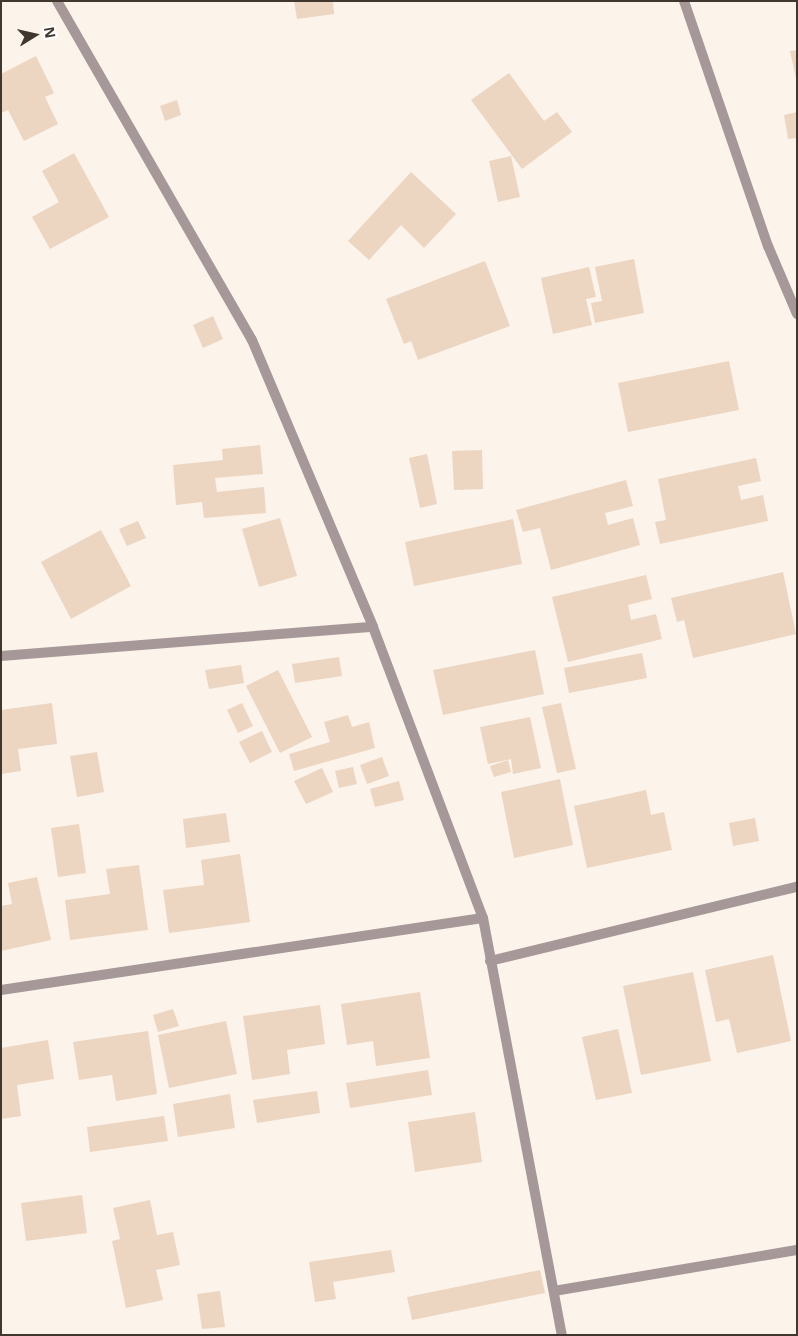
<!DOCTYPE html>
<style>
body{margin:0}
#map{position:relative;width:798px;height:1336px;overflow:hidden;background:#fcf3eb;font-family:"Noto Sans",sans-serif}
div>[style]{position:absolute}
.building>*{inset:0;background:#ecd5c1}
.minor>*{height:10px;margin:-5px;padding:0 5px;transform-origin:5px;border-radius:5px;background:#a69898}
span{translate:-50% -50%;white-space:nowrap;text-align:center;line-height:1.15;-webkit-text-stroke:4px #fff;paint-order:stroke}
.frame{position:absolute;inset:0;border:2px solid #40372f;pointer-events:none}
.north{position:absolute;left:10px;top:10px;width:50px;height:50px;-webkit-text-stroke:4px #fff;paint-order:stroke;rotate:80deg;font-size:14px;font-weight:700;line-height:20px;text-align:center;color:#40372f}
.north::after{content:'';display:block;margin:auto;width:18px;height:22px;background:#40372f;clip-path:polygon(50% 0,100% 100%,50% 72%,0 100%)}
</style>
<div id="map">
<div class="building">
<i style="clip-path:polygon(294px 1px,333px 1px,334px 14px,297px 19px)"></i>
<i style="clip-path:polygon(797px 50px,797px 78px,796px 78px,790px 51px)"></i>
<i style="clip-path:polygon(36px 56px,54px 93px,45px 97px,58px 124px,24px 141px,8px 110px,1px 113px,1px 74px)"></i>
<i style="clip-path:polygon(509px 73px,544px 121px,557px 112px,572px 132px,522px 169px,471px 100px)"></i>
<i style="clip-path:polygon(177px 100px,181px 115px,165px 121px,160px 106px)"></i>
<i style="clip-path:polygon(797px 112px,797px 138px,788px 139px,784px 115px)"></i>
<i style="clip-path:polygon(74px 153px,109px 217px,50px 249px,32px 217px,59px 202px,42px 171px)"></i>
<i style="clip-path:polygon(511px 156px,520px 197px,498px 202px,489px 161px)"></i>
<i style="clip-path:polygon(411px 172px,456px 214px,424px 248px,401px 225px,369px 260px,348px 241px)"></i>
<i style="clip-path:polygon(634px 259px,644px 313px,595px 323px,591px 303px,602px 301px,595px 267px)"></i>
<i style="clip-path:polygon(485px 261px,510px 326px,418px 360px,411px 341px,404px 344px,386px 299px)"></i>
<i style="clip-path:polygon(589px 267px,596px 297px,586px 299px,592px 325px,553px 334px,541px 278px)"></i>
<i style="clip-path:polygon(213px 316px,223px 339px,203px 348px,193px 325px)"></i>
<i style="clip-path:polygon(729px 361px,739px 410px,628px 432px,618px 383px)"></i>
<i style="clip-path:polygon(260px 445px,263px 474px,215px 478px,217px 492px,264px 487px,266px 513px,204px 518px,202px 502px,176px 505px,173px 465px,223px 460px,222px 449px)"></i>
<i style="clip-path:polygon(482px 450px,483px 489px,454px 490px,452px 451px)"></i>
<i style="clip-path:polygon(427px 454px,437px 504px,420px 508px,409px 458px)"></i>
<i style="clip-path:polygon(756px 458px,761px 481px,738px 486px,741px 500px,763px 495px,768px 521px,660px 544px,655px 522px,666px 520px,658px 479px)"></i>
<i style="clip-path:polygon(626px 480px,633px 506px,605px 513px,608px 525px,633px 518px,640px 545px,551px 570px,540px 528px,523px 532px,516px 510px)"></i>
<i style="clip-path:polygon(280px 518px,297px 576px,259px 587px,242px 529px)"></i>
<i style="clip-path:polygon(513px 519px,522px 564px,414px 586px,405px 542px)"></i>
<i style="clip-path:polygon(138px 521px,146px 538px,127px 546px,119px 529px)"></i>
<i style="clip-path:polygon(101px 530px,131px 586px,71px 619px,41px 562px)"></i>
<i style="clip-path:polygon(783px 572px,796px 634px,693px 658px,684px 620px,677px 622px,671px 598px)"></i>
<i style="clip-path:polygon(646px 575px,652px 599px,628px 605px,631px 620px,656px 614px,662px 639px,568px 662px,552px 597px)"></i>
<i style="clip-path:polygon(535px 650px,544px 694px,443px 715px,433px 670px)"></i>
<i style="clip-path:polygon(642px 653px,647px 678px,569px 693px,564px 668px)"></i>
<i style="clip-path:polygon(339px 657px,342px 676px,295px 683px,292px 664px)"></i>
<i style="clip-path:polygon(241px 665px,244px 683px,209px 689px,205px 670px)"></i>
<i style="clip-path:polygon(278px 670px,312px 737px,280px 753px,246px 686px)"></i>
<i style="clip-path:polygon(52px 703px,57px 744px,18px 749px,21px 771px,1px 774px,1px 710px)"></i>
<i style="clip-path:polygon(242px 703px,253px 726px,238px 733px,227px 710px)"></i>
<i style="clip-path:polygon(561px 703px,576px 769px,557px 773px,542px 707px)"></i>
<i style="clip-path:polygon(348px 715px,352px 727px,369px 722px,375px 748px,294px 771px,289px 754px,330px 742px,324px 722px)"></i>
<i style="clip-path:polygon(530px 717px,541px 768px,513px 774px,511px 759px,488px 764px,480px 727px)"></i>
<i style="clip-path:polygon(262px 731px,272px 752px,250px 763px,239px 742px)"></i>
<i style="clip-path:polygon(97px 752px,104px 792px,77px 797px,70px 756px)"></i>
<i style="clip-path:polygon(382px 757px,389px 776px,367px 784px,360px 765px)"></i>
<i style="clip-path:polygon(508px 760px,511px 772px,494px 777px,490px 766px)"></i>
<i style="clip-path:polygon(353px 767px,357px 784px,339px 788px,335px 771px)"></i>
<i style="clip-path:polygon(322px 768px,333px 792px,306px 804px,294px 781px)"></i>
<i style="clip-path:polygon(560px 779px,573px 845px,514px 858px,501px 792px)"></i>
<i style="clip-path:polygon(399px 781px,404px 800px,375px 807px,370px 789px)"></i>
<i style="clip-path:polygon(646px 790px,651px 815px,664px 812px,672px 850px,587px 868px,574px 806px)"></i>
<i style="clip-path:polygon(226px 813px,230px 842px,186px 848px,183px 819px)"></i>
<i style="clip-path:polygon(755px 818px,759px 841px,733px 846px,729px 823px)"></i>
<i style="clip-path:polygon(79px 824px,86px 873px,58px 877px,51px 828px)"></i>
<i style="clip-path:polygon(240px 854px,250px 922px,169px 933px,163px 890px,204px 885px,201px 860px)"></i>
<i style="clip-path:polygon(139px 865px,148px 930px,70px 940px,65px 900px,110px 894px,106px 869px)"></i>
<i style="clip-path:polygon(37px 877px,51px 940px,1px 951px,1px 906px,12px 904px,8px 883px)"></i>
<i style="clip-path:polygon(773px 955px,791px 1041px,737px 1053px,729px 1019px,716px 1022px,705px 970px)"></i>
<i style="clip-path:polygon(693px 972px,711px 1061px,641px 1075px,623px 986px)"></i>
<i style="clip-path:polygon(420px 992px,430px 1058px,376px 1066px,373px 1041px,347px 1045px,341px 1004px)"></i>
<i style="clip-path:polygon(320px 1005px,325px 1044px,287px 1050px,290px 1074px,252px 1080px,243px 1016px)"></i>
<i style="clip-path:polygon(173px 1009px,179px 1026px,158px 1032px,153px 1015px)"></i>
<i style="clip-path:polygon(226px 1021px,237px 1074px,169px 1088px,158px 1035px)"></i>
<i style="clip-path:polygon(618px 1029px,632px 1093px,596px 1100px,582px 1037px)"></i>
<i style="clip-path:polygon(148px 1031px,157px 1094px,116px 1101px,112px 1075px,79px 1080px,73px 1042px)"></i>
<i style="clip-path:polygon(48px 1040px,54px 1079px,17px 1085px,21px 1116px,1px 1119px,1px 1048px)"></i>
<i style="clip-path:polygon(428px 1070px,432px 1095px,350px 1108px,346px 1083px)"></i>
<i style="clip-path:polygon(317px 1091px,320px 1113px,257px 1123px,253px 1100px)"></i>
<i style="clip-path:polygon(230px 1094px,235px 1128px,178px 1137px,173px 1104px)"></i>
<i style="clip-path:polygon(475px 1112px,482px 1162px,415px 1172px,408px 1122px)"></i>
<i style="clip-path:polygon(164px 1116px,168px 1141px,90px 1152px,87px 1127px)"></i>
<i style="clip-path:polygon(82px 1195px,87px 1233px,26px 1241px,21px 1203px)"></i>
<i style="clip-path:polygon(150px 1200px,157px 1235px,173px 1232px,180px 1265px,156px 1270px,163px 1300px,126px 1308px,112px 1241px,120px 1239px,113px 1208px)"></i>
<i style="clip-path:polygon(391px 1250px,395px 1272px,333px 1282px,336px 1299px,315px 1302px,309px 1262px)"></i>
<i style="clip-path:polygon(540px 1270px,545px 1293px,412px 1320px,407px 1297px)"></i>
<i style="clip-path:polygon(220px 1291px,225px 1327px,202px 1329px,197px 1294px)"></i>
</div>
<div class="minor">
<i style="left:57px;top:1px;width:391px;rotate:60.1deg"></i>
<i style="left:252px;top:340px;width:311px;rotate:67.1deg"></i>
<i style="left:373px;top:627px;width:311px;rotate:69.3deg"></i>
<i style="left:483px;top:918px;width:424px;rotate:79.3deg"></i>
<i style="left:684px;top:1px;width:259px;rotate:71.1deg"></i>
<i style="left:768px;top:246px;width:74px;rotate:66.9deg"></i>
<i style="left:1px;top:656px;width:373px;rotate:-4.5deg"></i>
<i style="left:490px;top:961px;width:316px;rotate:-13.6deg"></i>
<i style="left:1px;top:990px;width:487px;rotate:-8.5deg"></i>
<i style="left:554px;top:1291px;width:246px;rotate:-9.6deg"></i>
</div>
<div class="frame"></div>
<div class="north">N</div>
</div>
